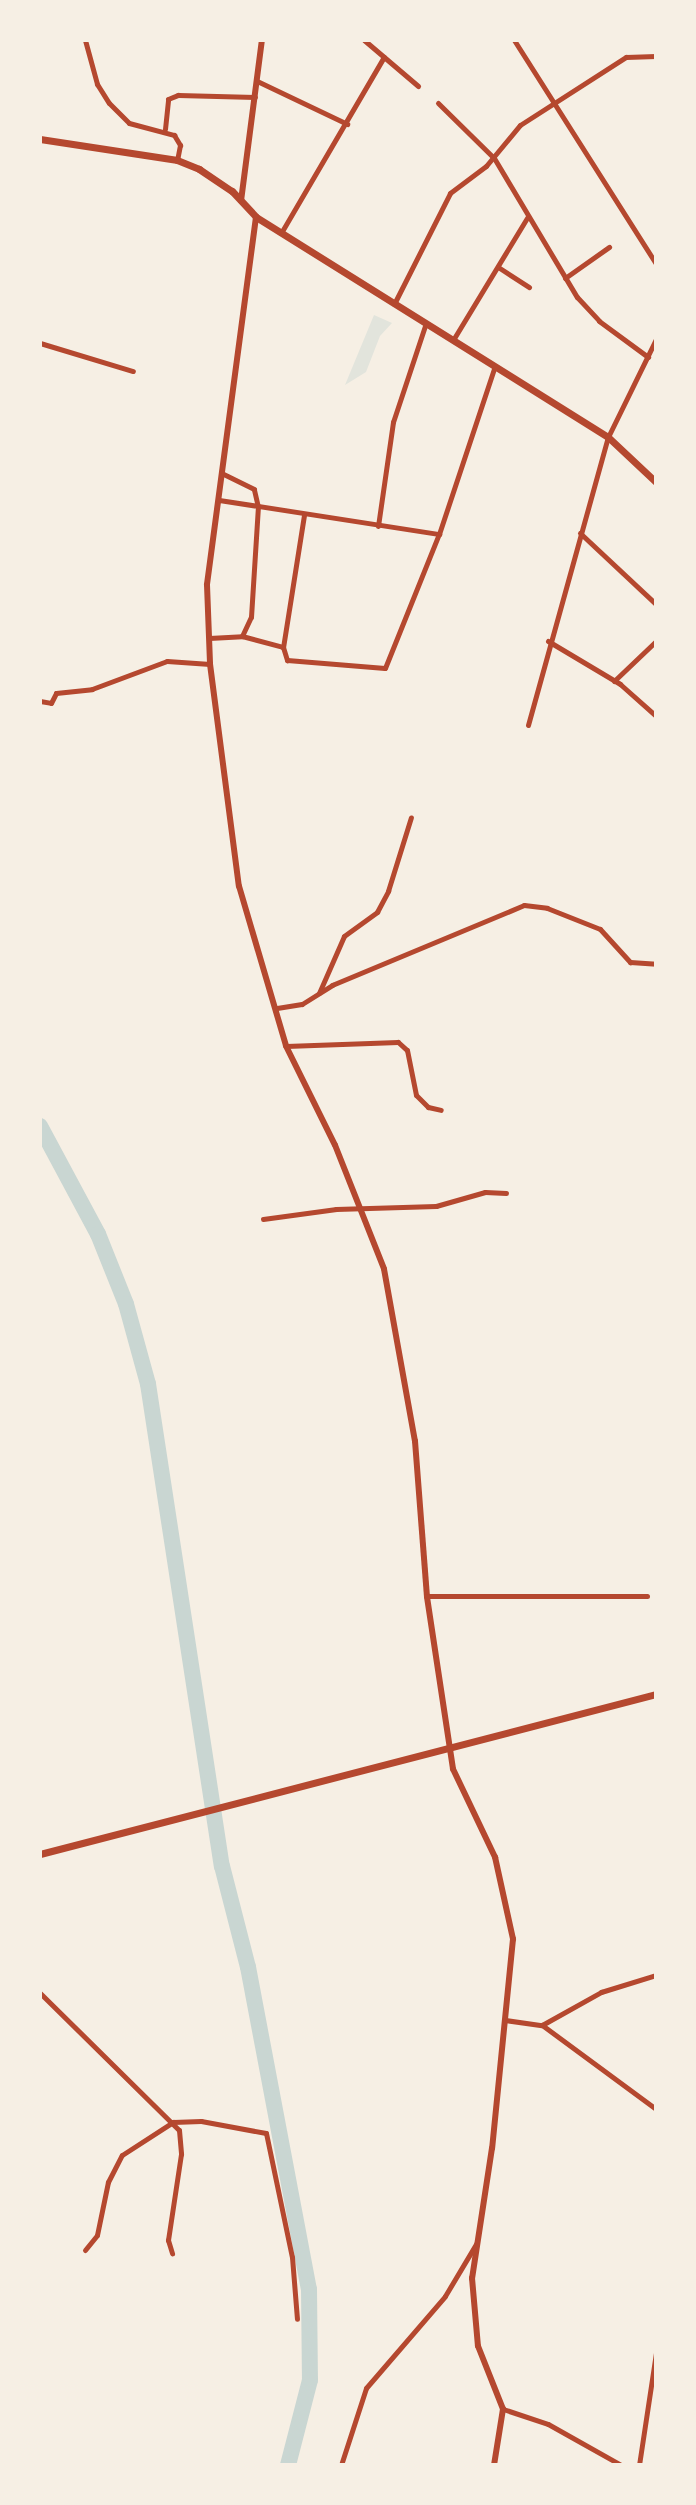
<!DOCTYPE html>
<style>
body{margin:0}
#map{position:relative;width:696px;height:2505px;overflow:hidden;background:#f6efe4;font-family:"Fira Sans Condensed",sans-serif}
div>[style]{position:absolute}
.green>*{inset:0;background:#e2e4dc}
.river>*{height:16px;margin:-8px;padding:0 8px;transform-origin:8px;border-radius:8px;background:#c9d6d2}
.minor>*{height:5px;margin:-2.5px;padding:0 2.5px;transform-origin:2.5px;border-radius:2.5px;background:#b5482f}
.tertiary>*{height:6px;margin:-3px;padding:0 3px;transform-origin:3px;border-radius:3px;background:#b5482f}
.secondary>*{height:7px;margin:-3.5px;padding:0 3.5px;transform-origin:3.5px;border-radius:3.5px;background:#b5482f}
span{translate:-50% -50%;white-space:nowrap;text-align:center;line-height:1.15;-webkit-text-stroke:6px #f6efe4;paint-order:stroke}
.frame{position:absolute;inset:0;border:42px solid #f6efe4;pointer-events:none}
</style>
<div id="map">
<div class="green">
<i style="clip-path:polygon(374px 315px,392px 323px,380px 336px,366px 372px,345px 385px)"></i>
</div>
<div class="river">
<i style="left:40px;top:1126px;width:123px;rotate:61.8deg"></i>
<i style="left:98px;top:1234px;width:75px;rotate:68.2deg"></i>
<i style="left:126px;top:1304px;width:83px;rotate:74.6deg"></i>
<i style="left:148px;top:1384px;width:488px;rotate:81.3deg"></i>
<i style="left:222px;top:1866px;width:104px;rotate:75.6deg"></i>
<i style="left:248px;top:1967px;width:328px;rotate:79.3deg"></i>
<i style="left:309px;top:2289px;width:91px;rotate:89.4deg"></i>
<i style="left:310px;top:2380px;width:88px;rotate:104.5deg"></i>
</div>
<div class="minor">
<i style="left:85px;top:40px;width:46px;rotate:74.7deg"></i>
<i style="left:97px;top:84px;width:22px;rotate:58deg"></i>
<i style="left:109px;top:103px;width:28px;rotate:45deg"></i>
<i style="left:129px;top:123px;width:47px;rotate:14.9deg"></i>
<i style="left:174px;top:135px;width:12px;rotate:59deg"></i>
<i style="left:180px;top:145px;width:15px;rotate:101deg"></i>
<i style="left:364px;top:40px;width:71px;rotate:40.4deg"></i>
<i style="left:514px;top:40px;width:265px;rotate:57.6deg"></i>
<i style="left:257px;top:81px;width:100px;rotate:25.5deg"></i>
<i style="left:438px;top:103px;width:78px;rotate:44.5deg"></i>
<i style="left:494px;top:158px;width:162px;rotate:59.2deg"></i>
<i style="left:577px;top:297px;width:33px;rotate:47deg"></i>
<i style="left:599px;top:321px;width:61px;rotate:36.3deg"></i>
<i style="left:165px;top:129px;width:30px;rotate:-84deg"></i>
<i style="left:168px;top:99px;width:11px;rotate:-22deg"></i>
<i style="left:178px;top:95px;width:77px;rotate:1.5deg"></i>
<i style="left:281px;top:233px;width:204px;rotate:-59.7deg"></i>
<i style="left:498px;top:267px;width:37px;rotate:33deg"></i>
<i style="left:565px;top:278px;width:54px;rotate:-35.2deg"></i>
<i style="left:394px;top:304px;width:124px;rotate:-63.2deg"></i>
<i style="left:450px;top:193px;width:45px;rotate:-36.9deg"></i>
<i style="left:486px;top:166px;width:53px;rotate:-50.3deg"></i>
<i style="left:520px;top:125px;width:126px;rotate:-32.7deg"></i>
<i style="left:626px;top:57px;width:30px;rotate:-2deg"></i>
<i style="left:453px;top:340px;width:143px;rotate:-58.8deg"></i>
<i style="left:40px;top:343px;width:97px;rotate:16.8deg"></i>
<i style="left:219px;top:500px;width:223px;rotate:8.8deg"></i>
<i style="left:304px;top:515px;width:134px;rotate:99deg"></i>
<i style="left:283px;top:647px;width:14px;rotate:73deg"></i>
<i style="left:287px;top:660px;width:98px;rotate:4.7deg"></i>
<i style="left:385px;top:668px;width:144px;rotate:-68.1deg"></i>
<i style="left:439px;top:534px;width:177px;rotate:-71.6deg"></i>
<i style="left:378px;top:526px;width:105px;rotate:-81.8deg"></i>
<i style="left:393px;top:422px;width:104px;rotate:-71.6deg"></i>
<i style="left:580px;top:533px;width:104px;rotate:43.1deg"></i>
<i style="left:242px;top:636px;width:42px;rotate:15deg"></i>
<i style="left:209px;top:638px;width:33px;rotate:-3deg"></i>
<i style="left:242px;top:636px;width:21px;rotate:-65deg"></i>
<i style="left:251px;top:617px;width:110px;rotate:-86.4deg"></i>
<i style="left:258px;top:507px;width:18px;rotate:-103deg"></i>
<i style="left:254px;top:489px;width:34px;rotate:-154deg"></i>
<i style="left:548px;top:641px;width:84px;rotate:30.8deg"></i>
<i style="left:620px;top:684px;width:48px;rotate:41.6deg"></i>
<i style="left:614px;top:681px;width:58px;rotate:-43.6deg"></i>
<i style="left:40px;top:701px;width:11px;rotate:10deg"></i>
<i style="left:51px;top:703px;width:11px;rotate:-63deg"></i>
<i style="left:56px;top:693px;width:36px;rotate:-6deg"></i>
<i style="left:92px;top:689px;width:80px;rotate:-20.5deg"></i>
<i style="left:167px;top:661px;width:43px;rotate:4deg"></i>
<i style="left:528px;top:725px;width:299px;rotate:-74.5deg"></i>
<i style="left:608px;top:437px;width:109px;rotate:-63.9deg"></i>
<i style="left:319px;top:993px;width:62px;rotate:-66.3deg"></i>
<i style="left:344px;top:936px;width:41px;rotate:-36deg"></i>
<i style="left:377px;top:912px;width:24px;rotate:-62deg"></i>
<i style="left:388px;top:891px;width:77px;rotate:-72.7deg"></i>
<i style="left:277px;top:1008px;width:25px;rotate:-9deg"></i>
<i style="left:302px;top:1004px;width:36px;rotate:-32deg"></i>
<i style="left:332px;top:985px;width:208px;rotate:-22.6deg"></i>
<i style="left:524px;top:905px;width:23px;rotate:7deg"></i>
<i style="left:547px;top:908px;width:57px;rotate:21.6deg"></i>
<i style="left:600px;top:929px;width:45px;rotate:47.7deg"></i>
<i style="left:630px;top:962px;width:26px;rotate:4deg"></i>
<i style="left:286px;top:1046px;width:112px;rotate:-2deg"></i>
<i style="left:398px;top:1042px;width:12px;rotate:42deg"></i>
<i style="left:407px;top:1050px;width:46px;rotate:78.7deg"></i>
<i style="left:416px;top:1095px;width:17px;rotate:45deg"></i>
<i style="left:428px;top:1107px;width:13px;rotate:13deg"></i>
<i style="left:263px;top:1219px;width:74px;rotate:-7.8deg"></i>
<i style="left:336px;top:1209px;width:100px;rotate:-1.7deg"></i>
<i style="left:436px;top:1206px;width:51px;rotate:-15.9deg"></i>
<i style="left:485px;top:1192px;width:21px;rotate:3deg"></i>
<i style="left:427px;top:1596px;width:220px"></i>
<i style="left:40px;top:1993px;width:195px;rotate:44.6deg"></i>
<i style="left:179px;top:2130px;width:24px;rotate:85deg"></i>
<i style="left:181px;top:2154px;width:87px;rotate:98.6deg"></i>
<i style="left:168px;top:2240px;width:14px;rotate:73deg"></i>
<i style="left:505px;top:2020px;width:37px;rotate:8deg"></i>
<i style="left:542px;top:2025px;width:68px;rotate:-29.2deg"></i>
<i style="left:601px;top:1992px;width:58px;rotate:-17.2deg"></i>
<i style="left:542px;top:2025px;width:142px;rotate:36.4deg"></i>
<i style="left:85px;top:2250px;width:19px;rotate:-51deg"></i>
<i style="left:97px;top:2235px;width:54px;rotate:-78.3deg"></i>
<i style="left:108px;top:2182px;width:30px;rotate:-63deg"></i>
<i style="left:122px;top:2155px;width:61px;rotate:-32.9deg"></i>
<i style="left:173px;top:2122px;width:28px;rotate:-2deg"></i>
<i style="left:201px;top:2121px;width:66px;rotate:10.5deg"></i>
<i style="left:266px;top:2133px;width:127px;rotate:78.2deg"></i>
<i style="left:292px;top:2257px;width:62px;rotate:85.4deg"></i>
<i style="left:503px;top:2409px;width:47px;rotate:18.4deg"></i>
<i style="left:548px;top:2424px;width:84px;rotate:29.3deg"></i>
<i style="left:341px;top:2465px;width:81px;rotate:-72deg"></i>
<i style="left:366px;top:2388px;width:121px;rotate:-49.3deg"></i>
<i style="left:445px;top:2296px;width:61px;rotate:-59.2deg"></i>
<i style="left:639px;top:2465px;width:114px;rotate:-81.4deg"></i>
</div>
<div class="tertiary">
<i style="left:241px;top:201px;width:162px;rotate:-82.6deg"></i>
<i style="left:256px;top:217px;width:371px;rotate:97.6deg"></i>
<i style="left:207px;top:585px;width:79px;rotate:87.8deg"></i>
<i style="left:210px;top:664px;width:224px;rotate:82.6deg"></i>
<i style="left:239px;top:886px;width:167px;rotate:73.6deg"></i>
<i style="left:286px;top:1046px;width:110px;rotate:63.7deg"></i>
<i style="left:335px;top:1145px;width:133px;rotate:68.4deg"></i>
<i style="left:384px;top:1269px;width:175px;rotate:79.8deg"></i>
<i style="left:415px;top:1441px;width:156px;rotate:85.6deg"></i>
<i style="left:427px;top:1597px;width:174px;rotate:81.4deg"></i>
<i style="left:453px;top:1769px;width:98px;rotate:64.5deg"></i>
<i style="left:495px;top:1857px;width:84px;rotate:77.6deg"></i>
<i style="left:513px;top:1939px;width:210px;rotate:95.7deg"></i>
<i style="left:492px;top:2148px;width:132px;rotate:98.7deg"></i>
<i style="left:472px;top:2278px;width:68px;rotate:85deg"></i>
<i style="left:478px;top:2346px;width:68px;rotate:68.4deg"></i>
<i style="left:503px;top:2409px;width:57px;rotate:99.1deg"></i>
</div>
<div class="secondary">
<i style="left:40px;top:139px;width:139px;rotate:8.7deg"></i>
<i style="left:177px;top:160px;width:24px;rotate:22deg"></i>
<i style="left:199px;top:169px;width:40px;rotate:34deg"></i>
<i style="left:232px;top:191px;width:35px;rotate:47deg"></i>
<i style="left:256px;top:217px;width:415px;rotate:32deg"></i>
<i style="left:608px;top:437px;width:66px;rotate:43.2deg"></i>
<i style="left:40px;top:1854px;width:636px;rotate:-14.56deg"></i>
</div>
<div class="frame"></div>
</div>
